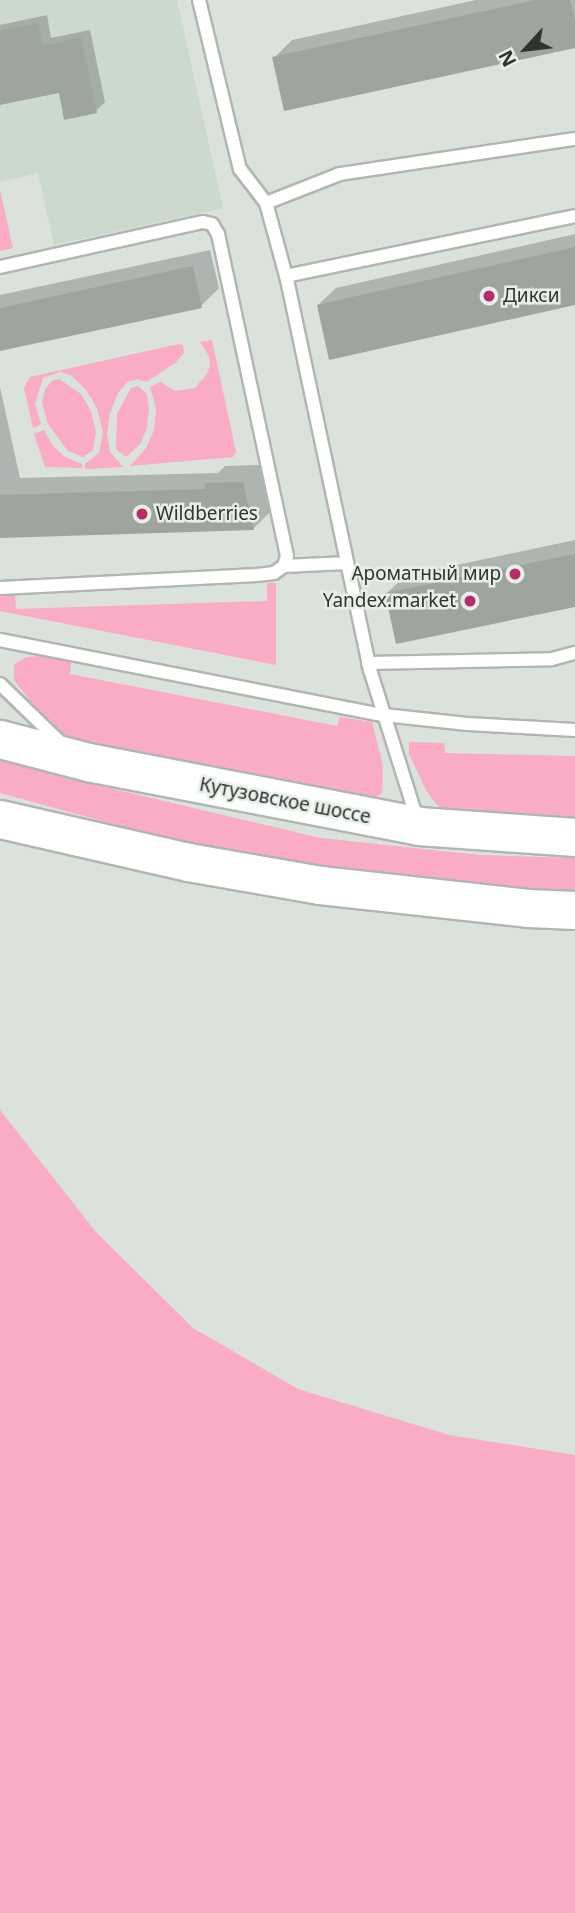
<!DOCTYPE html>
<meta charset="utf-8">
<style>
body{margin:0}
#map{position:relative;width:575px;height:1913px;overflow:hidden;background:#dae2db;font-family:"Noto Sans",sans-serif}
div>[style]{position:absolute}
.built>*{inset:0;background:#ccdacd}
.green>*{inset:0;background:#faabc5}
.shadow>*{inset:0;background:#0003}
.building>*{inset:0;background:#9da59e}
.roads{filter:drop-shadow(2px 0 #b0b7b0) drop-shadow(-2px 0 #b0b7b0) drop-shadow(0 2px #b0b7b0) drop-shadow(0 -2px #b0b7b0)}
.service>*{height:12px;margin:-6px;padding:0 6px;transform-origin:6px;border-radius:6px;background:#fff}
.primary>*{height:37px;margin:-18.5px;padding:0 18.5px;transform-origin:18.5px;border-radius:18.5px;background:#fff}
.dots>*{width:19px;height:19px;translate:-50% -50%;box-sizing:border-box;border:4px solid #e7efe8;border-radius:50%}
span{translate:-50% -50%;white-space:nowrap;text-align:center;line-height:1.15;-webkit-text-stroke:5px #e7efe8;paint-order:stroke}
.poi-label{font-size:19px;color:#303330}
.left{translate:0 -50%;text-align:left}
.right{translate:-100% -50%;text-align:right}
.street-label{font-size:19px;color:#303330}
.north{position:absolute;left:491px;top:14px;width:70px;height:70px;-webkit-text-stroke:5px #e7efe8;paint-order:stroke;rotate:243deg;font-size:19px;font-weight:700;line-height:28px;text-align:center;color:#303330}
.north::after{content:'';display:block;margin:auto;width:24px;height:32px;background:#303330;clip-path:polygon(50% 0,100% 100%,50% 72%,0 100%)}
</style>
<div id="map">
<div class="built">
<i style="clip-path:polygon(0 0,177px 0,223px 208px,54px 245px,38px 173px,0 182px)"></i>
</div>
<div class="green">
<i style="clip-path:polygon(0 190px,13px 248px,0 251px)"></i>
<i style="clip-path:polygon(212px 340px,236px 452px,233px 457px,130px 466px,146px 448px,154px 430px,156px 408px,150px 387px,161px 382px,175px 391px,195px 388px,207px 374px,210px 365px,209px 356px,200px 342px)"></i>
<i style="clip-path:polygon(179px 344px,183px 345px,184px 353px,175px 363px,146px 382px,138px 379px,127px 382px,118px 393px,110px 413px,107px 434px,110px 452px,123px 467px,85px 469px,85px 464px,99px 453px,103px 433px,97px 408px,86px 390px,72px 376px,60px 372px,43px 378px,35px 404px,41px 424px,33px 428px,24px 388px,30px 377px)"></i>
<i style="clip-path:polygon(59px 379px,81px 394px,91px 411px,96px 433px,93px 450px,83px 457px,68px 451px,48px 424px,42px 403px,45px 389px,53px 380px)"></i>
<i style="clip-path:polygon(138px 386px,147px 394px,149px 408px,147px 428px,140px 444px,126px 457px,116px 449px,117px 414px,131px 388px)"></i>
<i style="clip-path:polygon(44px 430px,53px 446px,65px 457px,82px 464px,82px 468px,45px 467px,34px 434px)"></i>
<i style="clip-path:polygon(267px 583px,276px 583px,276px 665px,0 611px,0 595px,15px 595px,16px 609px,267px 601px)"></i>
<i style="clip-path:polygon(41px 656px,71px 662px,70px 674px,337px 726px,340px 717px,372px 722px,383px 766px,382px 793px,368px 803px,86px 750px,65px 737px,35px 707px,14px 680px,14px 665px,26px 657px)"></i>
<i style="clip-path:polygon(409px 742px,444px 743px,445px 753px,575px 756px,575px 823px,454px 814px,438px 806px,427px 792px,409px 754px)"></i>
<i style="clip-path:polygon(0 758px,92px 784px,321px 838px,480px 855px,575px 858px,575px 897px,361px 880px,168px 839px,0 793px)"></i>
<i style="clip-path:polygon(0 1110px,96px 1232px,193px 1328px,298px 1389px,449px 1435px,575px 1455px,575px 1913px,0 1913px)"></i>
</div>
<div class="shadow">
<i style="clip-path:polygon(476px 0,575px 0,575px 46px,274px 58px,292px 40px)"></i>
<i style="clip-path:polygon(47px 15px,51px 38px,90px 30px,105px 102px,96px 111px,60px 91px,0 103px,0 25px)"></i>
<i style="clip-path:polygon(575px 234px,575px 303px,318px 305px,336px 288px)"></i>
<i style="clip-path:polygon(210px 250px,219px 288px,201px 306px,0 350px,0 295px)"></i>
<i style="clip-path:polygon(0 387px,20px 478px,218px 473px,225px 466px,260px 465px,271px 511px,254px 528px,0 536px)"></i>
<i style="clip-path:polygon(575px 540px,575px 605px,387px 593px,405px 576px)"></i>
</div>
<div class="building">
<i style="clip-path:polygon(536px 0,570px 0,575px 21px,575px 48px,284px 111px,272px 57px)"></i>
<i style="clip-path:polygon(38px 23px,43px 46px,81px 37px,97px 113px,64px 120px,59px 93px,0 105px,0 31px)"></i>
<i style="clip-path:polygon(575px 247px,575px 305px,329px 360px,317px 305px)"></i>
<i style="clip-path:polygon(193px 266px,202px 308px,0 351px,0 308px)"></i>
<i style="clip-path:polygon(243px 482px,254px 530px,0 538px,0 495px,205px 489px,205px 483px)"></i>
<i style="clip-path:polygon(575px 554px,575px 607px,396px 644px,385px 593px)"></i>
</div>
<div class="roads">
<div class="service">
<i style="left:199px;top:0;width:174px;rotate:76.4deg"></i>
<i style="left:240px;top:169px;width:43px;rotate:52.6deg"></i>
<i style="left:0;top:267px;width:208px;rotate:-12.5deg"></i>
<i style="left:203px;top:222px;width:9px;rotate:13deg"></i>
<i style="left:212px;top:224px;width:12px;rotate:59deg"></i>
<i style="left:218px;top:234px;width:329px;rotate:77.9deg"></i>
<i style="left:287px;top:556px;width:10px;rotate:107deg"></i>
<i style="left:284px;top:566px;width:12px;rotate:145deg"></i>
<i style="left:274px;top:573px;width:17px;rotate:173deg"></i>
<i style="left:257px;top:575px;width:257px;rotate:177.1deg"></i>
<i style="left:286px;top:276px;width:295px;rotate:-11.7deg"></i>
<i style="left:284px;top:566px;width:63px;rotate:-2.7deg"></i>
<i style="left:0;top:640px;width:391px;rotate:11.1deg"></i>
<i style="left:384px;top:715px;width:84px;rotate:6.1deg"></i>
<i style="left:468px;top:724px;width:107px;rotate:3.2deg"></i>
<i style="left:368px;top:663px;width:184px;rotate:-1.2deg"></i>
<i style="left:552px;top:659px;width:24px;rotate:-15deg"></i>
<i style="left:0;top:684px;width:86px;rotate:44.1deg"></i>
<i style="left:418px;top:822px;width:159px;rotate:-107.5deg"></i>
<i style="left:370px;top:670px;width:403px;rotate:-102deg"></i>
<i style="left:286px;top:276px;width:76px;rotate:-105.3deg"></i>
<i style="left:266px;top:203px;width:79px;rotate:-21.4deg"></i>
<i style="left:340px;top:174px;width:238px;rotate:-8.5deg"></i>
</div>
<div class="primary">
<i style="left:0;top:739px;width:91px;rotate:14.6deg"></i>
<i style="left:88px;top:762px;width:337px;rotate:10.9deg"></i>
<i style="left:419px;top:826px;width:156px;rotate:4deg"></i>
<i style="left:0;top:819px;width:193px;rotate:12.9deg"></i>
<i style="left:188px;top:862px;width:134px;rotate:9.9deg"></i>
<i style="left:320px;top:885px;width:209px;rotate:6.3deg"></i>
<i style="left:528px;top:908px;width:47px;rotate:2.4deg"></i>
</div>
</div>
<div class="dots">
<i style="left:489px;top:296px;background:#b62c6a"></i>
<i style="left:142px;top:514px;background:#b62c6a"></i>
<i style="left:515px;top:574px;background:#b62c6a"></i>
<i style="left:470px;top:601px;background:#b62c6a"></i>
</div>
<div class="poi-label">
<span class="left" style="left:503px;top:296px">Дикси</span>
<span class="left" style="left:156px;top:514px">Wildberries</span>
<span class="right" style="left:501px;top:574px">Ароматный мир</span>
<span class="right" style="left:456px;top:601px">Yandex.market</span>
</div>
<div class="street-label">
<span style="left:285px;top:801px;rotate:11deg">Кутузовское шоссе</span>
</div>
<div class="north">N</div>
</div>
